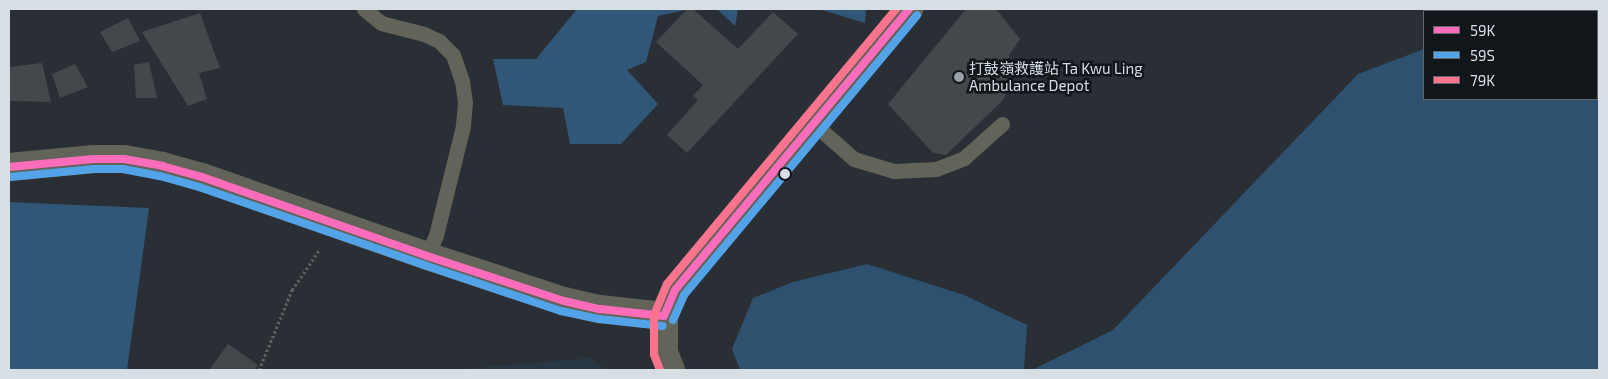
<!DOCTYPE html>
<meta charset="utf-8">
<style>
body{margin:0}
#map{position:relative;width:1608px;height:379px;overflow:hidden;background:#292f34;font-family:"Exo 2","Noto Sans SC",sans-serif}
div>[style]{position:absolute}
.built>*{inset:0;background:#283744}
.green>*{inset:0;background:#2e516f}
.forest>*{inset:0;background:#315778}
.building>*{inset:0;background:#43484c}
.path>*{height:3px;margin-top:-1.5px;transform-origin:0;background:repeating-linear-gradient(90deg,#5f625c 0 2.5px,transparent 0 5px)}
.service>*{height:15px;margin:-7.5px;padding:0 7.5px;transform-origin:7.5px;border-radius:7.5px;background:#62645a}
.minor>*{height:28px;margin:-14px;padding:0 14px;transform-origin:14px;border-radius:14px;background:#62645a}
.tertiary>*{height:28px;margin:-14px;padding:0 14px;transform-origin:14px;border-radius:14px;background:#62645a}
.bus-1>*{height:8px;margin:-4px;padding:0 4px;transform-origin:4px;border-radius:4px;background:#fb6dba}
.bus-2>*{height:8px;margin:-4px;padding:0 4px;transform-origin:4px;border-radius:4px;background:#53a3e8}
.bus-3>*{height:8px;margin:-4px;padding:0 4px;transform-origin:4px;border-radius:4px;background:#fc738d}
.dots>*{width:14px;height:14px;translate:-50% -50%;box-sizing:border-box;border:2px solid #11161b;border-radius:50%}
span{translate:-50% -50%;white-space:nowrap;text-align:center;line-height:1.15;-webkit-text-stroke:5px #11161b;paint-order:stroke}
.poi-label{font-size:15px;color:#d7dee4}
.left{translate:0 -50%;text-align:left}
.frame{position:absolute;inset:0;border:10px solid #d7dee4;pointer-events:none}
.legend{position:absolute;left:1423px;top:10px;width:175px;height:90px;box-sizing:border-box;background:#11161b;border:1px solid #60666b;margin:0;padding:6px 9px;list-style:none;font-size:15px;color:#d7dee4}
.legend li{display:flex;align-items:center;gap:10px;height:25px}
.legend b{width:25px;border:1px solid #60666b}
</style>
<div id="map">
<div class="built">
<i style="clip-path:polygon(590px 358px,607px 370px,455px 370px)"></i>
</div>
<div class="green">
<i style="clip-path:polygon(1471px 9px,1599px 9px,1599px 370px,1032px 370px,1113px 330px,1358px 74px,1424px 49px,1424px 99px,1597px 99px,1597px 11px,1468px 11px)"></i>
<i style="clip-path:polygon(867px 264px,964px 295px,1027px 325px,1024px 370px,740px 370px,732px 349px,753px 298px,793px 282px)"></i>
</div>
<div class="forest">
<i style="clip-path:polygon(577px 9px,690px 9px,658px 16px,646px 62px,627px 70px,658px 104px,621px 144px,570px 144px,563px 108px,503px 105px,493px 59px,536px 59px)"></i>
<i style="clip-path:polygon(717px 9px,738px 9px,735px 27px,735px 26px)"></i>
<i style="clip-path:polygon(819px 9px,866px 9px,865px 23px)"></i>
<i style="clip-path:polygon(9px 202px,149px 208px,127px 370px,9px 370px)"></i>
</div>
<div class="building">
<i style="clip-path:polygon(687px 9px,693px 9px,738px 49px,773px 12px,798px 34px,687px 153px,667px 135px,698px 100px,693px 96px,703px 85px,656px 42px)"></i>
<i style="clip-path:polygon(966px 9px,996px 9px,1020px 39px,1010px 54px,1006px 68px,1011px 86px,1002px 101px,946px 155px,933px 153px,888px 104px)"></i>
<i style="clip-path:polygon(200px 13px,220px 68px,199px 73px,207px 99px,188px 106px,142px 32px)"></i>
<i style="clip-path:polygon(128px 18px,140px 41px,112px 52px,100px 32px)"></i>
<i style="clip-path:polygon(149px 62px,157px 98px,136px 98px,134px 65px)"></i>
<i style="clip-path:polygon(42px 63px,51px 102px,9px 101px,9px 67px)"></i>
<i style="clip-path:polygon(75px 64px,88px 87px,60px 98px,52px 74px)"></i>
<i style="clip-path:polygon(228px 344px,258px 365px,254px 370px,209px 370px)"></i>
</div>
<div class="path">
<i style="left:259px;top:370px;width:87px;rotate:-67.6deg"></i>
<i style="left:292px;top:290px;width:50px;rotate:-55.7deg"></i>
</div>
<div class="service">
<i style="left:364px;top:9px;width:22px;rotate:39deg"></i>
<i style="left:381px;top:23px;width:44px;rotate:14.3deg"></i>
<i style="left:424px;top:34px;width:17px;rotate:25deg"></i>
<i style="left:439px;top:41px;width:20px;rotate:45deg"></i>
<i style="left:453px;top:55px;width:28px;rotate:71deg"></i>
<i style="left:462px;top:81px;width:21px;rotate:82deg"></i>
<i style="left:465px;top:102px;width:24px;rotate:95deg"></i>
<i style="left:463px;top:126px;width:112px;rotate:103.9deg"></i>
<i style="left:436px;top:235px;width:23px;rotate:113deg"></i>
<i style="left:813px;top:123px;width:55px;rotate:41.3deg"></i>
<i style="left:854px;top:159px;width:42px;rotate:16.7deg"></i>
<i style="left:894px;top:171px;width:42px;rotate:-2.7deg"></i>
<i style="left:936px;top:169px;width:30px;rotate:-21deg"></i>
<i style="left:964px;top:158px;width:51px;rotate:-41.8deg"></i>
</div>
<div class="minor">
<i style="left:9px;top:167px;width:85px;rotate:-5.4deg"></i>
<i style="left:94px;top:159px;width:30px"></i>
<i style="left:124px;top:159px;width:39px;rotate:10deg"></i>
<i style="left:162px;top:166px;width:41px;rotate:15.4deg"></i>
<i style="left:202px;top:177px;width:238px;rotate:19.3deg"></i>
<i style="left:427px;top:256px;width:144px;rotate:18.2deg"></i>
<i style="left:564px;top:301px;width:37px;rotate:13deg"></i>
<i style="left:600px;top:309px;width:64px;rotate:6.2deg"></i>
</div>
<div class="tertiary">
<i style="left:671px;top:370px;width:18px;rotate:-112deg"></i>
<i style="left:664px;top:353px;width:37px;rotate:-90deg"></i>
<i style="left:664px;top:316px;width:28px;rotate:-67deg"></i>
<i style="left:675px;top:290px;width:366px;rotate:-50.2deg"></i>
</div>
<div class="bus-1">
<i style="left:9px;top:167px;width:85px;rotate:-5.4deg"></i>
<i style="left:94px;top:159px;width:30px"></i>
<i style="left:124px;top:159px;width:39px;rotate:10deg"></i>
<i style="left:162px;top:166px;width:41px;rotate:15.4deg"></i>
<i style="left:202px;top:177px;width:238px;rotate:19.3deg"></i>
<i style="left:427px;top:256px;width:144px;rotate:18.2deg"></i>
<i style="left:564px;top:301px;width:37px;rotate:13deg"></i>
<i style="left:600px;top:309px;width:64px;rotate:6.2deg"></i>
<i style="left:664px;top:316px;width:28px;rotate:-67deg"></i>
<i style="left:675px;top:290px;width:366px;rotate:-50.2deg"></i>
</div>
<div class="bus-2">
<i style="left:10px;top:177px;width:84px;rotate:-5.4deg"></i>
<i style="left:94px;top:169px;width:29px"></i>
<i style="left:123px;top:169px;width:38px;rotate:11deg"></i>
<i style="left:160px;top:176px;width:41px;rotate:15.8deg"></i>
<i style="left:199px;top:187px;width:238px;rotate:19.1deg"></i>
<i style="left:424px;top:265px;width:145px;rotate:18.6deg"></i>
<i style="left:561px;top:311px;width:39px;rotate:12deg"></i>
<i style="left:599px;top:319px;width:64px;rotate:6.2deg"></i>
<i style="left:673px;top:320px;width:27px;rotate:-66deg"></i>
<i style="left:684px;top:295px;width:364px;rotate:-50.2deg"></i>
</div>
<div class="bus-3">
<i style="left:660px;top:370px;width:17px;rotate:-111deg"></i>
<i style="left:654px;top:354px;width:39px;rotate:-90deg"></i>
<i style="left:654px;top:315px;width:34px;rotate:-67deg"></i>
<i style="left:667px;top:284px;width:358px;rotate:-50.2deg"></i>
</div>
<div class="dots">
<i style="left:959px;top:77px;background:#9aa1a6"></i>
<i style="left:785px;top:174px;background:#d7dee4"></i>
</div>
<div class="poi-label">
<span class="left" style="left:969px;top:77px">打鼓嶺救護站 Ta Kwu Ling<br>Ambulance Depot</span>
</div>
<div class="frame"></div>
<ul class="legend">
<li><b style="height:6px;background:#fb6dba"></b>59K</li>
<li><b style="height:6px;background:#53a3e8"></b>59S</li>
<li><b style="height:6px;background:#fc738d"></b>79K</li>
</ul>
</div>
